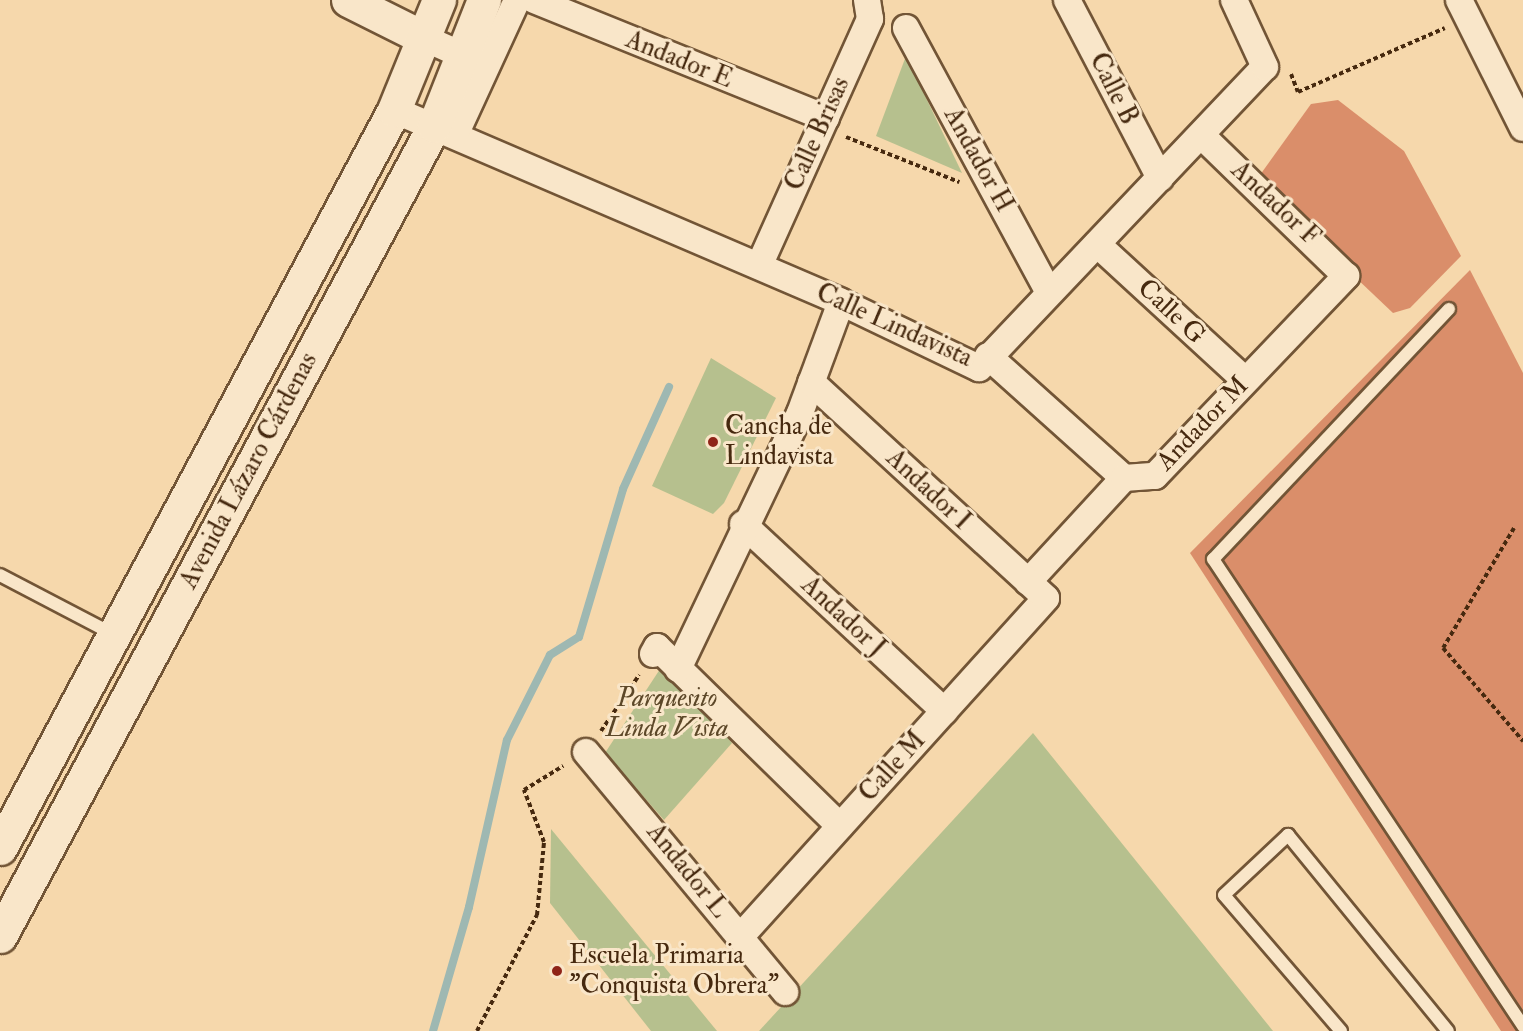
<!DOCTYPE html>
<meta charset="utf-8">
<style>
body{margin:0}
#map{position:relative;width:1523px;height:1031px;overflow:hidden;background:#f6d8ac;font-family:"IM FELL Double Pica",serif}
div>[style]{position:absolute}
.green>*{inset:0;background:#b6c08e}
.stream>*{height:8px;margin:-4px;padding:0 4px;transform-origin:4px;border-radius:4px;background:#9eb8b2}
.building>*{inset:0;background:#da8e6a}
.path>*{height:4px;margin-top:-2px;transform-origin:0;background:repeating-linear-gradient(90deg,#46290f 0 4.5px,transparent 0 7.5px)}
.roads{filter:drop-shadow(2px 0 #725536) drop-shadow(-2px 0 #725536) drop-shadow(0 2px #725536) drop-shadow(0 -2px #725536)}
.lane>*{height:12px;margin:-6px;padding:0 6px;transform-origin:6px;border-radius:6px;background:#f9e6c9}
.street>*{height:26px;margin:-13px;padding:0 13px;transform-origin:13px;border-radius:13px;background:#f9e6c9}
.secondary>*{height:33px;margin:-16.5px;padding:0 16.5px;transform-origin:16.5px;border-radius:16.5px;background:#f9e6c9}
.dots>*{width:16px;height:16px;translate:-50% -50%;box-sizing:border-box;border:3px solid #f9e6c9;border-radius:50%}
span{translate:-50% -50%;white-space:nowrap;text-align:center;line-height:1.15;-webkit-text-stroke:6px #f9e6c9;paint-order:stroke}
.street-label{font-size:26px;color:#46290f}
.poi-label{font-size:26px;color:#46290f}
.left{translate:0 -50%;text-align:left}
.park-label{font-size:26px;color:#5c4728;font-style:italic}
</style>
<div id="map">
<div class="green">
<i style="clip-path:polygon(906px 56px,962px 173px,876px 136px)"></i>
<i style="clip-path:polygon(711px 358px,776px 398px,724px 503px,713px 514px,652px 486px)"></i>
<i style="clip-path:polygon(664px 663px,732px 743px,664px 820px,605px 753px)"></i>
<i style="clip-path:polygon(1033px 733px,1273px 1031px,759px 1031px)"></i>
<i style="clip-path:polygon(551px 829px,717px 1031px,651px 1031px,550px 903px)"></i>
</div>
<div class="stream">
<i style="left:433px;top:1031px;width:129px;rotate:-73.8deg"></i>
<i style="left:469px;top:907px;width:171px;rotate:-77.2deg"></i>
<i style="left:507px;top:740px;width:95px;rotate:-63.2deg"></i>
<i style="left:550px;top:655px;width:34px;rotate:-32deg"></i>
<i style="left:579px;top:637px;width:154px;rotate:-73.4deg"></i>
<i style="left:623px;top:489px;width:112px;rotate:-65.7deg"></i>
</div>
<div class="building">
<i style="clip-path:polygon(1338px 100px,1404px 151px,1461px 256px,1410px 308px,1393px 313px,1255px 182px,1311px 104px)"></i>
<i style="clip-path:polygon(1470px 270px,1523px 373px,1523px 1031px,1501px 1031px,1190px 553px)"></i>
</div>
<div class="path">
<i style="left:1291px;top:74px;width:19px;rotate:69deg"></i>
<i style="left:1298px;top:92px;width:160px;rotate:-23.5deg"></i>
<i style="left:846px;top:137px;width:122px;rotate:21.7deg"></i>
<i style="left:1514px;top:528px;width:139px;rotate:120.6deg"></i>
<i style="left:1443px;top:648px;width:123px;rotate:49.3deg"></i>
<i style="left:601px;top:731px;width:68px;rotate:-55.8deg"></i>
<i style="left:477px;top:1031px;width:131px;rotate:-62.7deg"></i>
<i style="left:537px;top:915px;width:73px;rotate:-84.5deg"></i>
<i style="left:544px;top:842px;width:56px;rotate:-111deg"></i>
<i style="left:524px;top:790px;width:46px;rotate:-31.6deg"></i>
</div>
<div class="roads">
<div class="lane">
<i style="left:1449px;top:309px;width:344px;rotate:133.3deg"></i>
<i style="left:1213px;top:559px;width:561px;rotate:56.42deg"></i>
<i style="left:0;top:575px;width:127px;rotate:27.6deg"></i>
<i style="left:1341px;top:1031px;width:179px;rotate:-130.7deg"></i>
<i style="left:1224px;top:895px;width:88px;rotate:-43.2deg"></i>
<i style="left:1288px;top:835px;width:253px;rotate:50.8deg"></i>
</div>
<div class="street">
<i style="left:534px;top:0;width:315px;rotate:22deg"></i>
<i style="left:1067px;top:0;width:201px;rotate:62.4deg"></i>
<i style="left:1459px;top:0;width:143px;rotate:63.4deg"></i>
<i style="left:906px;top:28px;width:299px;rotate:61.6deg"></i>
<i style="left:424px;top:38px;width:42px;rotate:24.1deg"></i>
<i style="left:394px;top:110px;width:486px;rotate:23.2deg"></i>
<i style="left:841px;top:302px;width:153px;rotate:25.6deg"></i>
<i style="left:979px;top:368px;width:415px;rotate:-46.5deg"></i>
<i style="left:1265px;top:67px;width:74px;rotate:-114.8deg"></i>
<i style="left:455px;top:135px;width:149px;rotate:-65.3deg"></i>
<i style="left:1097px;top:244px;width:201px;rotate:42.6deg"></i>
<i style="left:759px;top:266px;width:271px;rotate:-65.8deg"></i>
<i style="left:870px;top:19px;width:19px;rotate:-99deg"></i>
<i style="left:988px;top:356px;width:183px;rotate:41.9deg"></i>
<i style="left:743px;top:524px;width:275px;rotate:42.9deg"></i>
<i style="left:1028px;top:582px;width:142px;rotate:-47.3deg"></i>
<i style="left:1124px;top:478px;width:31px;rotate:-4deg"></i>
<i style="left:1155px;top:476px;width:277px;rotate:-46.3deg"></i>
<i style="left:1346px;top:276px;width:202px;rotate:-135.8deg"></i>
<i style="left:653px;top:654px;width:8px;rotate:-60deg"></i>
<i style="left:657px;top:647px;width:256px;rotate:44.4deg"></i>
<i style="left:678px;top:669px;width:284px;rotate:-64.5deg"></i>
<i style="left:800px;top:413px;width:118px;rotate:-69.7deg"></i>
<i style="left:586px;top:752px;width:312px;rotate:50.3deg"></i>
<i style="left:741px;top:936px;width:455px;rotate:-47.9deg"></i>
<i style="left:1046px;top:598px;width:319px;rotate:-137.4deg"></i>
</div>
<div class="secondary">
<i style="left:348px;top:0;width:85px;rotate:26.6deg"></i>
<i style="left:0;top:848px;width:837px;rotate:-61.9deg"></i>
<i style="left:394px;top:110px;width:119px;rotate:-67.8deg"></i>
<i style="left:0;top:936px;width:919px;rotate:-61.82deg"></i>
<i style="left:434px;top:126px;width:136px;rotate:-68.4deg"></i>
</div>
</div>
<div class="dots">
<i style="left:713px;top:442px;background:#8f2418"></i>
<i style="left:557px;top:971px;background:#8f2418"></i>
</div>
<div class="street-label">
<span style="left:679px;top:60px;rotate:22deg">Andador E</span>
<span style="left:1113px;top:89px;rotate:63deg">Calle B</span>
<span style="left:818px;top:134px;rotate:-66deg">Calle Brisas</span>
<span style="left:978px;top:160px;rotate:61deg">Andador H</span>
<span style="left:1275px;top:204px;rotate:43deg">Andador F</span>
<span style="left:1171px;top:312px;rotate:43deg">Calle G</span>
<span style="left:894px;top:326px;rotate:24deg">Calle Lindavista</span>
<span style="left:1203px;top:424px;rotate:-46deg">Andador M</span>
<span style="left:249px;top:471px;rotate:-62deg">Avenida Lázaro Cárdenas</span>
<span style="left:928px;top:490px;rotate:43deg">Andador I</span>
<span style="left:843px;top:617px;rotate:43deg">Andador J</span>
<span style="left:893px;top:767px;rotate:-48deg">Calle M</span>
<span style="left:687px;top:871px;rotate:51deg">Andador L</span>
</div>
<div class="poi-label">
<span class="left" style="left:725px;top:442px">Cancha de<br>Lindavista</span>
<span class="left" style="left:569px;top:971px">Escuela Primaria<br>"Conquista Obrera"</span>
</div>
<div class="park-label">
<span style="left:667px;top:714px">Parquesito<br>Linda Vista</span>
</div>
</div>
